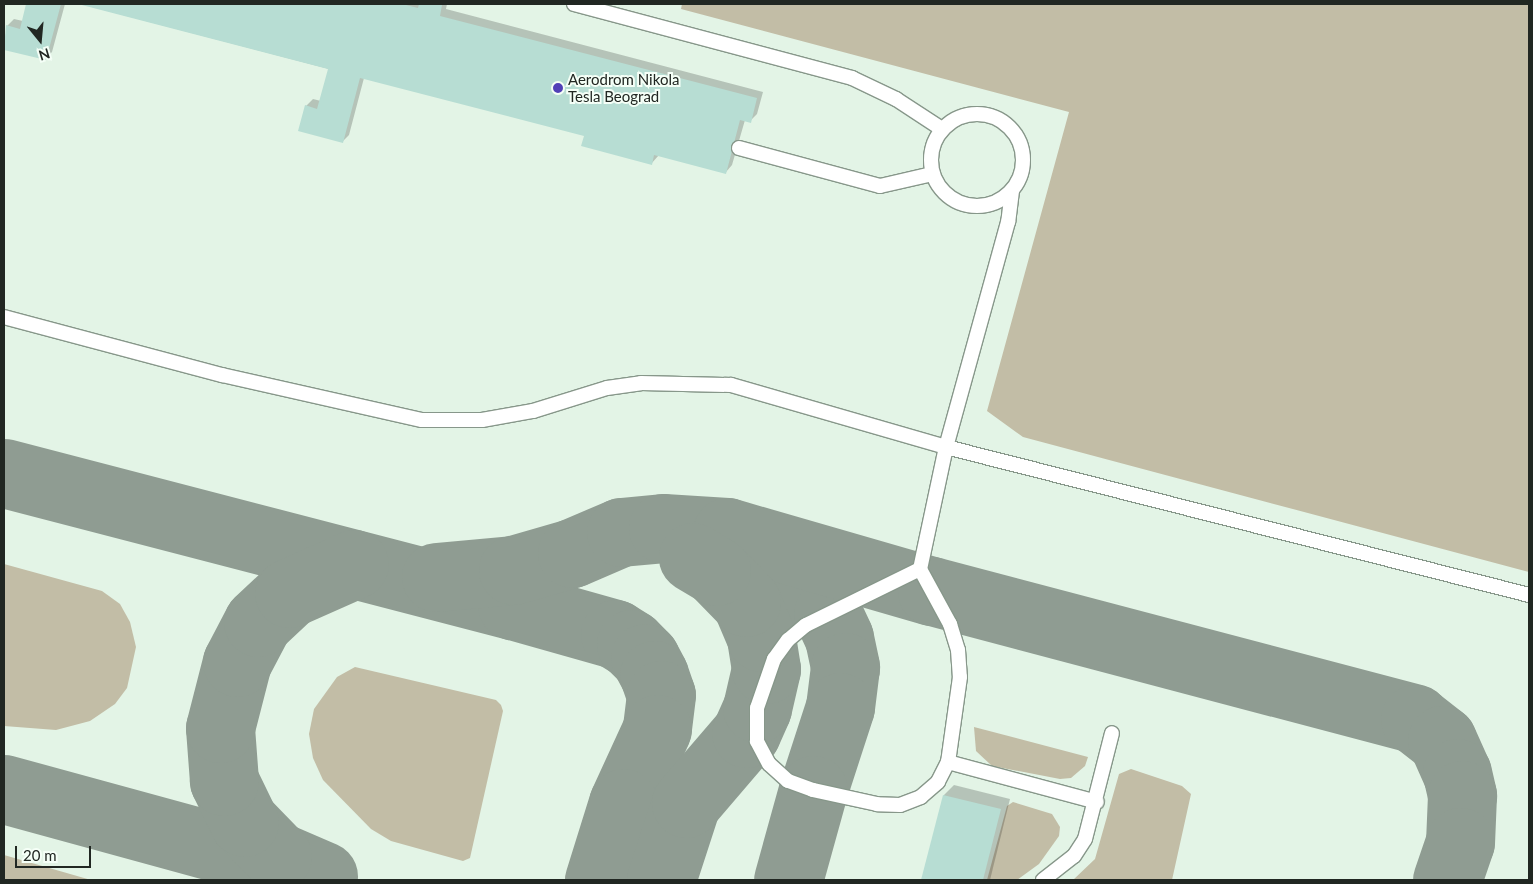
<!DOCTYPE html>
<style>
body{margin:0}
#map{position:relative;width:1533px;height:884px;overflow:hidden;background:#e3f4e6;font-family:Lato,sans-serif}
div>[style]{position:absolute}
.green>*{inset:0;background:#c2bda6}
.shadow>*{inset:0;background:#0003}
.taxiway>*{height:69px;margin:-34.5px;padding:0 34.5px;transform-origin:34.5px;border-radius:34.5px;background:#8f9c92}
.building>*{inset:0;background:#b7ddd3}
.roads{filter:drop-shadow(1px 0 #87978a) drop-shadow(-1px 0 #87978a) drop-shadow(0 1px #87978a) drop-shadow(0 -1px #87978a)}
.lane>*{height:14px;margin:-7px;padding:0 7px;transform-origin:7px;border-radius:7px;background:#fff}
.lane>.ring{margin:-7px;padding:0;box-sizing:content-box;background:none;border:14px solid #fff;border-radius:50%}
.dots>*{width:14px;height:14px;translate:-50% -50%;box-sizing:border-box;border:2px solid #f5fff7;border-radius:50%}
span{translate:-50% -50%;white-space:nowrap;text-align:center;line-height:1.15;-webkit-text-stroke:4px #f5fff7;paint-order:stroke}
.poi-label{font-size:15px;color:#212722}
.left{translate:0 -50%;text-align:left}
.frame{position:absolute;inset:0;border:5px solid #212722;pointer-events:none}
.north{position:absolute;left:15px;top:15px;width:50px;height:50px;-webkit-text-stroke:4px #f5fff7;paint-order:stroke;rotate:163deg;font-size:14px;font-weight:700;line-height:20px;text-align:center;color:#212722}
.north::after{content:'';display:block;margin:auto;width:18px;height:22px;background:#212722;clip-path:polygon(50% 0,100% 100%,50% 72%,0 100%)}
.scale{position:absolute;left:15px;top:846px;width:76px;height:22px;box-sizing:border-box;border:2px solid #212722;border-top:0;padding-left:6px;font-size:15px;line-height:18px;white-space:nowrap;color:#212722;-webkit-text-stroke:4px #f5fff7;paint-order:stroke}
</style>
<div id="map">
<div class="green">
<i style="clip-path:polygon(682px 4px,1529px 4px,1529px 572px,1023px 437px,987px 411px,1069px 112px,681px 9px)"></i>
<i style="clip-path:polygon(4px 564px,102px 591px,120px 604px,130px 622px,136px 647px,127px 688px,115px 704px,90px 721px,56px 730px,4px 726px)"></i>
<i style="clip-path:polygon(355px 667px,496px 700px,501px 705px,503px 711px,470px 858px,463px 861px,391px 841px,371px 829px,323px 780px,313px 758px,309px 734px,314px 709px,337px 677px)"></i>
<i style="clip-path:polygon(974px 727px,1088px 757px,1085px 766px,1071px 778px,1060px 779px,992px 766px,976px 751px)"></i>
<i style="clip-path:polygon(1131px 769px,1182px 786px,1191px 794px,1172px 880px,1073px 880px,1095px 859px,1119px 774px)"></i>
<i style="clip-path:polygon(1013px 802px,1052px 814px,1060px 827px,1059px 836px,1039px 864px,1017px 880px,987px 880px,1007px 806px)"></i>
<i style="clip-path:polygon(4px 855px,91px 880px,4px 880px)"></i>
</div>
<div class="shadow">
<i style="clip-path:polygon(28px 4px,65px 4px,52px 52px,45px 59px,4px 48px,7px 26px,14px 19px,23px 21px)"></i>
<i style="clip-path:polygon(81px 4px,447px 4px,446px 9px,763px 92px,757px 114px,750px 121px,745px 120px,732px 165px,726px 172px,659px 155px,651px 164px,586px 135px,364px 78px,349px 135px,342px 142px,306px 106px,313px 99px,321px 101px,329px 69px)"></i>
<i style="clip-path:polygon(954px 785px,1010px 799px,990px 880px,923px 880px,944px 795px)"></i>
</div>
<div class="taxiway">
<i style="left:4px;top:473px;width:525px;rotate:14.57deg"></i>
<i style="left:512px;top:605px;width:107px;rotate:15.7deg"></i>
<i style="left:615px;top:634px;width:19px;rotate:32deg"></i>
<i style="left:631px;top:644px;width:20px;rotate:45deg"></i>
<i style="left:645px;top:658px;width:19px;rotate:62deg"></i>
<i style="left:654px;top:675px;width:21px;rotate:71deg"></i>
<i style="left:661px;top:695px;width:34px;rotate:97deg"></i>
<i style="left:657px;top:729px;width:81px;rotate:114.7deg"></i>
<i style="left:623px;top:803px;width:81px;rotate:107.3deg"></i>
<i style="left:751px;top:572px;width:58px;rotate:21.3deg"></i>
<i style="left:805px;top:593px;width:31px;rotate:42deg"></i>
<i style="left:828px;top:614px;width:26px;rotate:65deg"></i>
<i style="left:839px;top:638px;width:30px;rotate:78deg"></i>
<i style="left:845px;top:667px;width:40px;rotate:97.1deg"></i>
<i style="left:840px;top:707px;width:87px;rotate:108deg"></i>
<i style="left:813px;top:790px;width:93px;rotate:105.5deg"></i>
<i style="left:436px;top:577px;width:77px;rotate:-5.2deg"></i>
<i style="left:513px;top:570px;width:61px;rotate:-16.1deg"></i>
<i style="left:572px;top:553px;width:53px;rotate:-23.2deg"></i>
<i style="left:621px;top:532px;width:42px;rotate:-5.4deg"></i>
<i style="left:663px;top:528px;width:64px;rotate:3.6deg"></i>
<i style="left:727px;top:532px;width:213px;rotate:16.1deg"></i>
<i style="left:932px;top:591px;width:500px;rotate:14.8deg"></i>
<i style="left:1415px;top:719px;width:34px;rotate:38deg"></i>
<i style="left:1442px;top:740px;width:36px;rotate:66deg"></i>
<i style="left:1457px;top:773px;width:23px;rotate:77deg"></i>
<i style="left:1462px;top:795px;width:47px;rotate:92.4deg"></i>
<i style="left:1460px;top:842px;width:40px;rotate:108.9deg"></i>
<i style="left:4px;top:789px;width:299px;rotate:15.3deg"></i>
<i style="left:323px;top:876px;width:50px;rotate:-156.5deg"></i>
<i style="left:277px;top:856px;width:47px;rotate:-134.1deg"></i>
<i style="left:244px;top:822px;width:46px;rotate:-116deg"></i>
<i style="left:224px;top:781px;width:53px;rotate:-94.3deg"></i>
<i style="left:220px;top:728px;width:68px;rotate:-75.6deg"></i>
<i style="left:237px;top:662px;width:45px;rotate:-62.3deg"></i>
<i style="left:258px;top:622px;width:42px;rotate:-43.1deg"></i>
<i style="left:289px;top:593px;width:71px;rotate:-24deg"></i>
<i style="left:661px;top:880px;width:81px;rotate:-72deg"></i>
<i style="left:686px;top:803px;width:92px;rotate:-49.4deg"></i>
<i style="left:746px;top:733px;width:27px;rotate:-66deg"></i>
<i style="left:757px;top:708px;width:40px;rotate:-77deg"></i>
<i style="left:766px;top:669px;width:32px;rotate:-99deg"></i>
<i style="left:761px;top:637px;width:38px;rotate:-113deg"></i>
<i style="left:746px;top:602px;width:43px;rotate:-134.1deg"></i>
<i style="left:716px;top:571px;width:27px;rotate:-149deg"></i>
</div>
<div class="building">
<i style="clip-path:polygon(26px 4px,61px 4px,46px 60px,4px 50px,6px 25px,20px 29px)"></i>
<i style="clip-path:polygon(78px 4px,402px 4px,418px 8px,419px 4px,437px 4px,442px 5px,440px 16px,757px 98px,751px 123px,740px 120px,726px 174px,654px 155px,652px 165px,581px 146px,584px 136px,360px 78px,343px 143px,298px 131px,305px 105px,317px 109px,328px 69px)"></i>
<i style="clip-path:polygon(943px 795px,1001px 809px,983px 880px,921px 880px)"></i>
</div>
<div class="roads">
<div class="lane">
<i style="left:574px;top:4px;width:288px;rotate:14.9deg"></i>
<i style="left:852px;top:78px;width:49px;rotate:25.5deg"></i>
<i style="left:896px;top:99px;width:55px;rotate:33.1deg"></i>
<i class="ring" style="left:931px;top:114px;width:78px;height:78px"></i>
<i style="left:739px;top:148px;width:146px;rotate:15.1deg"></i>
<i style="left:880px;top:186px;width:53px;rotate:-13deg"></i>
<i style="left:1012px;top:191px;width:31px;rotate:97deg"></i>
<i style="left:1008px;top:222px;width:233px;rotate:105.4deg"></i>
<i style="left:946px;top:447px;width:601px;rotate:14.24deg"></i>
<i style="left:4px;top:317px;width:226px;rotate:14.9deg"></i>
<i style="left:222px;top:375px;width:205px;rotate:12.7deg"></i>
<i style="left:422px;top:420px;width:60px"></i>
<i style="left:482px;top:420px;width:52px;rotate:-10deg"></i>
<i style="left:533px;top:411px;width:77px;rotate:-17.3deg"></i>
<i style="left:607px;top:388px;width:34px;rotate:-8deg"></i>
<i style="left:641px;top:383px;width:90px;rotate:1.3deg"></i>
<i style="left:731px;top:385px;width:224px;rotate:16.1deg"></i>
<i style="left:946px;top:447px;width:125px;rotate:102deg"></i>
<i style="left:920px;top:569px;width:63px;rotate:61.4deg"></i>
<i style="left:950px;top:624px;width:27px;rotate:73deg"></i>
<i style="left:958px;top:650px;width:27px;rotate:86deg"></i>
<i style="left:960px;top:677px;width:86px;rotate:98deg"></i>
<i style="left:948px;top:762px;width:22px;rotate:117deg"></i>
<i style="left:938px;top:782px;width:23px;rotate:139deg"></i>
<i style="left:921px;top:797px;width:22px;rotate:159deg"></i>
<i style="left:900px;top:805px;width:23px;rotate:-178deg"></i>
<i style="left:877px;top:804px;width:66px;rotate:-167.7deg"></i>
<i style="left:813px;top:790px;width:27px;rotate:-160deg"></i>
<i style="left:788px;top:781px;width:25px;rotate:-138deg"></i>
<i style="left:769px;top:764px;width:26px;rotate:-118deg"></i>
<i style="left:757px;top:741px;width:33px;rotate:-90deg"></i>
<i style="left:757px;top:708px;width:52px;rotate:-70.9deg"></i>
<i style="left:774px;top:659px;width:24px;rotate:-54deg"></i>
<i style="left:788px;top:640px;width:23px;rotate:-40deg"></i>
<i style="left:806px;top:625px;width:127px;rotate:-26.2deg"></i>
<i style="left:948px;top:762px;width:154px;rotate:15deg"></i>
<i style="left:1043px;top:880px;width:39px;rotate:-38deg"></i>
<i style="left:1074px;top:856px;width:20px;rotate:-57deg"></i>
<i style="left:1085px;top:839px;width:109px;rotate:-75.7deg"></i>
</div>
</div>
<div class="dots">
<i style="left:558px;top:88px;background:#5140b7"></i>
</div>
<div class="poi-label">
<span class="left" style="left:568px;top:88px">Aerodrom Nikola<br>Tesla Beograd</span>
</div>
<div class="frame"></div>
<div class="north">N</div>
<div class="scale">20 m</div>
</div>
